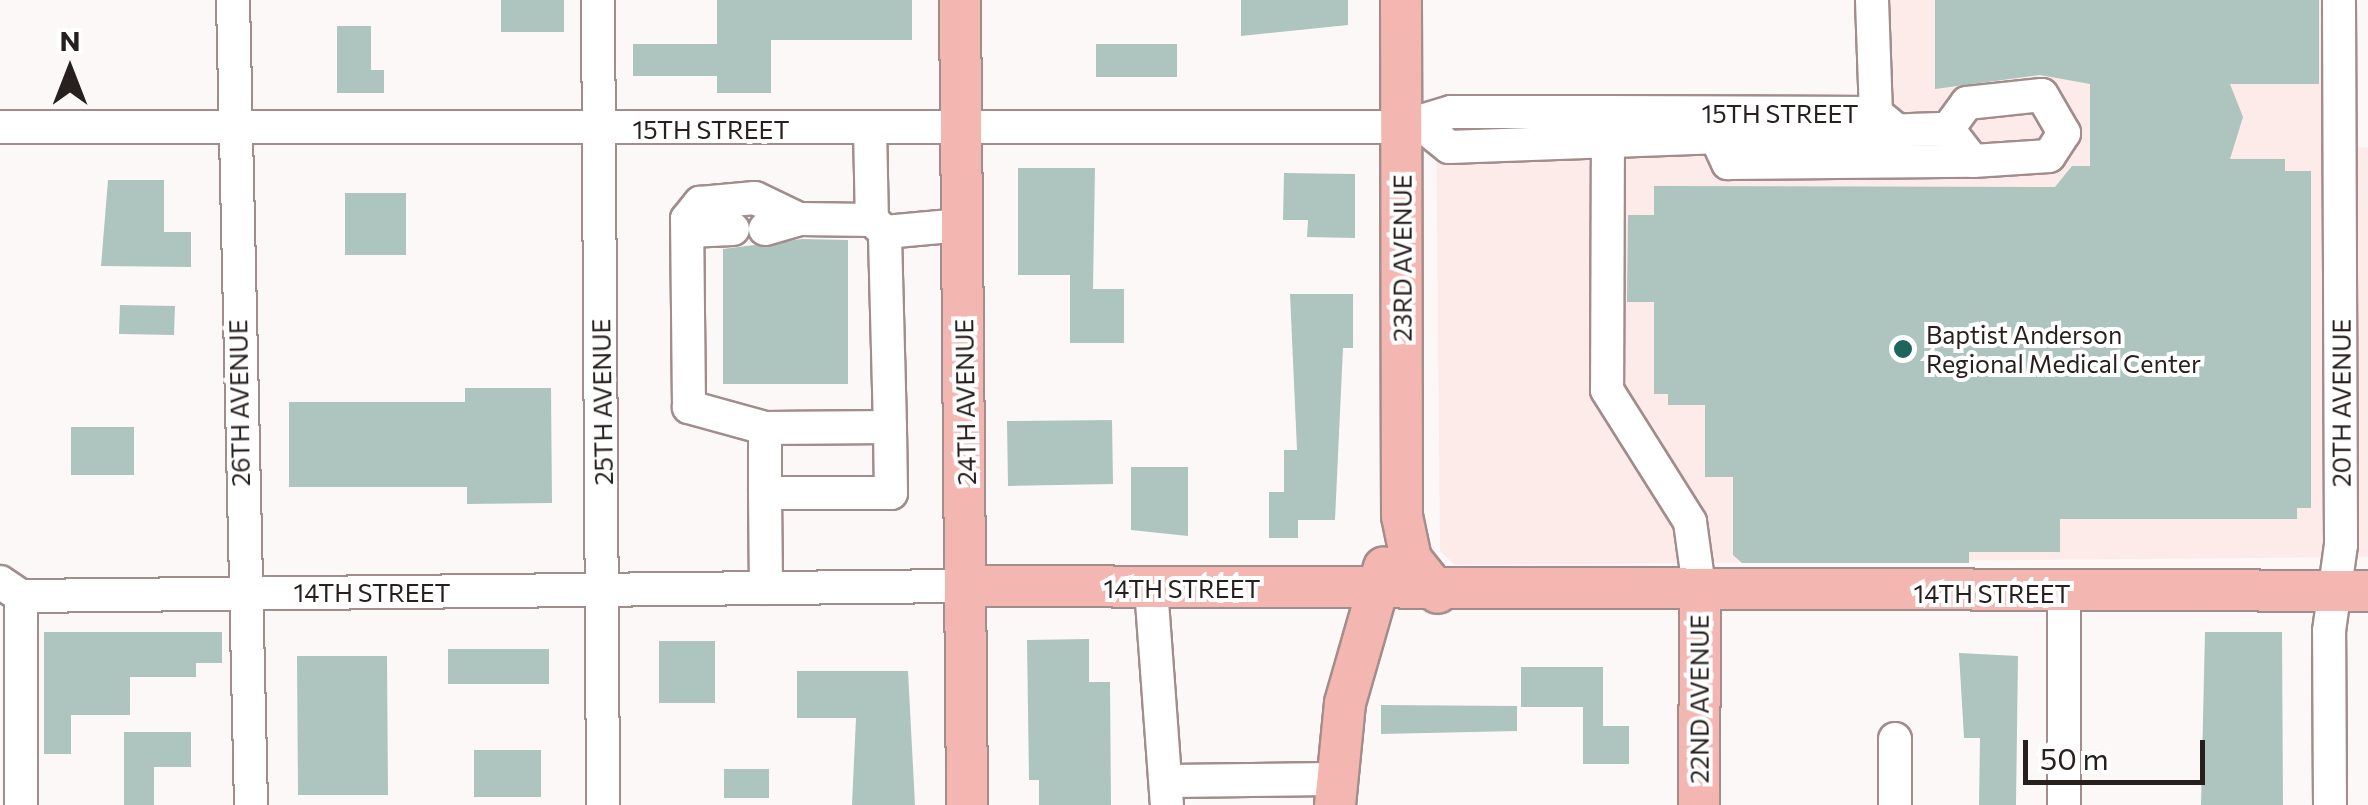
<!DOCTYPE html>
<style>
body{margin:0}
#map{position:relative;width:2368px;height:805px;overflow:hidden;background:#fdf8f8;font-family:Commissioner,sans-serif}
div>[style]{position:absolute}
.built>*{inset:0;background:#fdebe9}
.building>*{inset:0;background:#aec4bf}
.roads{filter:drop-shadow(2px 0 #a18d8b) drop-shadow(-2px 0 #a18d8b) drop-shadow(0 2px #a18d8b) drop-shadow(0 -2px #a18d8b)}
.minor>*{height:32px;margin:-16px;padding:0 16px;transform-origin:16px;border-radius:16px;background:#fff}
.major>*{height:40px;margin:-20px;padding:0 20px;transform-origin:20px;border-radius:20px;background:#f3b6b0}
.dots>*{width:28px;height:28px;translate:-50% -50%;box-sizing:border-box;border:5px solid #fff;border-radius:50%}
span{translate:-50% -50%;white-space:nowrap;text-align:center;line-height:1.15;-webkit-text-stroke:8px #fff;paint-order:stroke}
.street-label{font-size:25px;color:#28201f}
.poi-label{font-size:25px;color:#28201f}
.left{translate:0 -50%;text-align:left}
.north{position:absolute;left:20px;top:20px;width:100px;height:100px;-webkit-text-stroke:8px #fff;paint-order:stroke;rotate:0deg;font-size:28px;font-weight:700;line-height:40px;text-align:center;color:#28201f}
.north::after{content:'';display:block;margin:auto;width:35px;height:45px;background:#28201f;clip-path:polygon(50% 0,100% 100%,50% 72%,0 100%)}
.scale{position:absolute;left:2023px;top:740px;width:182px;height:45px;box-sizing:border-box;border:5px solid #28201f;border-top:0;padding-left:12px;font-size:30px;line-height:35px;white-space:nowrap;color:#28201f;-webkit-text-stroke:8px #fff;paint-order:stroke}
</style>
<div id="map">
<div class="built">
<i style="clip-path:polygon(1886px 0,2324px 0,2326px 148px,2368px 147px,2368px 557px,1455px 565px,1440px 551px,1436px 112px,1886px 107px)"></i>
</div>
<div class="building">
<i style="clip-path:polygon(501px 0,564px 0,564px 32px,501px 32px)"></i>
<i style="clip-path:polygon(717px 0,912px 0,912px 40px,771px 40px,771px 93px,717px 93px,717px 76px,633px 76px,633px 44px,717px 44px)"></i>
<i style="clip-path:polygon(1241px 0,1348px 0,1348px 25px,1241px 36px)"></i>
<i style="clip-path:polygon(1935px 0,2319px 0,2319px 84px,2230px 84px,2243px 117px,2230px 159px,2285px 159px,2285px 171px,2311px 171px,2311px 508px,2297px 508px,2297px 519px,2060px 519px,2060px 552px,1969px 552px,1969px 563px,1742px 563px,1733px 555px,1733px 477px,1705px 477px,1705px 405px,1668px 405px,1668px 394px,1654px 394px,1654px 302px,1627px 302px,1628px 215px,1654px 215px,1654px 186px,2055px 187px,2072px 166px,2090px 166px,2090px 84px,2040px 75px,1935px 89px)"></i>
<i style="clip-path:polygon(337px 26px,371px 26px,371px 70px,384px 70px,384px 93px,337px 93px)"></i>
<i style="clip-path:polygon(1096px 44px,1177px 44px,1177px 77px,1096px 77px)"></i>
<i style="clip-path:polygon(1018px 168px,1095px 168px,1093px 289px,1124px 289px,1124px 343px,1070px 343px,1070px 275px,1018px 275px)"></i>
<i style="clip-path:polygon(1284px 173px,1355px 174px,1355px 238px,1307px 237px,1308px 220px,1283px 220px)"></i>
<i style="clip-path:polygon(108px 180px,164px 180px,164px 232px,191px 232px,191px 267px,101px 266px)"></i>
<i style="clip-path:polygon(345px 193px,406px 193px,406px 255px,345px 255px)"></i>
<i style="clip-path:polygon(802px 239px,848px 240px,848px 384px,723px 384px,723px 249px)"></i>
<i style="clip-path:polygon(1290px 294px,1353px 294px,1353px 348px,1343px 348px,1335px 520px,1298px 520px,1298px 538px,1269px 538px,1269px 492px,1284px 492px,1284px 450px,1297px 450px)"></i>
<i style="clip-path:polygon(120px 305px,175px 306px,174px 335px,119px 334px)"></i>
<i style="clip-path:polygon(465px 388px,551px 388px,552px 503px,467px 504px,467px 487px,289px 487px,289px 402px,465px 402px)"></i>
<i style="clip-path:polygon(1112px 420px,1113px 484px,1008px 486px,1007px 421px)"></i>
<i style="clip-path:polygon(71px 427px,134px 427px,134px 475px,71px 475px)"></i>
<i style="clip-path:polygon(1131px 467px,1188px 467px,1188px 536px,1131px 530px)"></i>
<i style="clip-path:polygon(44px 632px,222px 632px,222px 663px,196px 663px,196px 677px,130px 677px,130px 715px,71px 715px,71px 754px,44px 754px)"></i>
<i style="clip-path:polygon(2205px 632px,2282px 632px,2283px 805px,2201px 805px)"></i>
<i style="clip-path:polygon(1089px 639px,1089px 682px,1110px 682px,1111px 805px,1039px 805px,1039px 780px,1029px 780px,1027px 640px)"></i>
<i style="clip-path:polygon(659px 641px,715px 641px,715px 703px,659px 703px)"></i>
<i style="clip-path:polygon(448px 649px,549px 649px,549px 684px,448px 684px)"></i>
<i style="clip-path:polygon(1959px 653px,2018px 656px,2016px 805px,1979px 805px,1980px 738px,1964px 738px)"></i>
<i style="clip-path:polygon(297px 656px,387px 656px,388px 795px,298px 795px)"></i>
<i style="clip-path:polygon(1521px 667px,1603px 667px,1603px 726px,1629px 726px,1629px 764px,1583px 764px,1583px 707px,1521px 707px)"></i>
<i style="clip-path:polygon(797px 671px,908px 671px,915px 805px,852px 805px,856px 718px,797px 718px)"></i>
<i style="clip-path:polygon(1381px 705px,1517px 706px,1517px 731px,1381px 734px)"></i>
<i style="clip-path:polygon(124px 732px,191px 732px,191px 767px,154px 767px,154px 805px,124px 805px)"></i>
<i style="clip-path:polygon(474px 750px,541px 750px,541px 797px,474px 797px)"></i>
<i style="clip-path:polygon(724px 769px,769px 769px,769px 798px,724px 798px)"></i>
</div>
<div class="roads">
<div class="minor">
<i style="left:233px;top:0;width:805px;rotate:88.72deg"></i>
<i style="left:598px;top:0;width:805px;rotate:89.64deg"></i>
<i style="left:1872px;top:0;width:113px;rotate:88deg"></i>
<i style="left:2042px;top:95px;width:44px;rotate:59.9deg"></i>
<i style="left:2064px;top:133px;width:27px;rotate:123deg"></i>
<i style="left:2049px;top:156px;width:76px;rotate:176.2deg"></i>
<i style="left:1973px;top:161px;width:41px;rotate:-128deg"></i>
<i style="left:1948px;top:129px;width:32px;rotate:-54deg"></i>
<i style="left:1967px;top:103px;width:75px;rotate:-6.1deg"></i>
<i style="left:1608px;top:122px;width:268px;rotate:90.2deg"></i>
<i style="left:1607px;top:390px;width:156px;rotate:57.8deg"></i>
<i style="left:1690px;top:522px;width:73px;rotate:82.1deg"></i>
<i style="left:1423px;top:126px;width:33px;rotate:39deg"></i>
<i style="left:1449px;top:147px;width:499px;rotate:-2.1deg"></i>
<i style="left:0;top:127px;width:1401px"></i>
<i style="left:1401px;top:127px;width:52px;rotate:-16.7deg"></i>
<i style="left:1451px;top:112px;width:157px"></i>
<i style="left:1608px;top:112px;width:268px;rotate:0.2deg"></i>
<i style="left:1876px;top:113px;width:23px;rotate:40deg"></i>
<i style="left:870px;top:128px;width:92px;rotate:88.8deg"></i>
<i style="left:872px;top:220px;width:18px;rotate:43deg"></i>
<i style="left:1720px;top:146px;width:19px;rotate:65deg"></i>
<i style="left:1728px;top:163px;width:245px;rotate:-0.5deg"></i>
<i style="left:765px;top:229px;width:35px;rotate:-16deg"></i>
<i style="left:688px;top:231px;width:45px;rotate:-2.5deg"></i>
<i style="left:890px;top:427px;width:195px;rotate:-91.5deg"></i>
<i style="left:885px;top:232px;width:77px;rotate:-5.2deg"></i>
<i style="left:765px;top:428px;width:79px;rotate:-164.6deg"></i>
<i style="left:689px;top:407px;width:188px;rotate:-90.6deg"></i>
<i style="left:687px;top:219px;width:21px;rotate:-51deg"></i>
<i style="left:700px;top:203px;width:55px;rotate:-5.2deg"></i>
<i style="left:755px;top:198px;width:49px;rotate:25.5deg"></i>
<i style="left:799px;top:219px;width:73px;rotate:0.8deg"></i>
<i style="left:765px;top:493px;width:126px"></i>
<i style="left:891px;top:493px;width:66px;rotate:-90.9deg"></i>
<i style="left:890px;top:427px;width:125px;rotate:179.5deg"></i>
<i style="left:765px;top:428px;width:65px;rotate:90deg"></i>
<i style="left:765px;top:493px;width:95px;rotate:89.4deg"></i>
<i style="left:0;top:582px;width:25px;rotate:34deg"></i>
<i style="left:21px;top:596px;width:946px;rotate:-0.61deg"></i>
<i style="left:1151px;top:588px;width:218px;rotate:85.8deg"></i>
<i style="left:2064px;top:592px;width:213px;rotate:90deg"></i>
<i style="left:21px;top:596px;width:209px;rotate:90deg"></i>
<i style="left:1895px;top:739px;width:66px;rotate:90deg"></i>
<i style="left:1166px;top:781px;width:171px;rotate:-0.7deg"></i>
<i style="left:2330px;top:805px;width:174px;rotate:-90.3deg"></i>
<i style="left:2329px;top:631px;width:87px;rotate:-82.1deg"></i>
<i style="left:2341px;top:545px;width:545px;rotate:-90.21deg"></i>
</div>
<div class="major">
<i style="left:960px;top:0;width:805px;rotate:89.5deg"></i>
<i style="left:1401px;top:0;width:516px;rotate:89.89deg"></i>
<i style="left:1402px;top:516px;width:44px;rotate:78.2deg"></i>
<i style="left:1411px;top:559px;width:43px;rotate:51.5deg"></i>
<i style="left:967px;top:586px;width:1401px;rotate:0.2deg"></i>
<i style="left:1335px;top:805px;width:102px;rotate:-84.4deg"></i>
<i style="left:1345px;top:703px;width:141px;rotate:-74deg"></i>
<i style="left:1699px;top:805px;width:211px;rotate:-89.7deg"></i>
</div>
</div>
<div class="dots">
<i style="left:1903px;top:349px;background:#1e665b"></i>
</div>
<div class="street-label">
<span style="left:1780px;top:113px">15TH STREET</span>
<span style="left:711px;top:129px">15TH STREET</span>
<span style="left:1402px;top:258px;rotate:-90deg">23RD AVENUE</span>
<span style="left:602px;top:402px;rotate:-91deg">25TH AVENUE</span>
<span style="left:965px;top:402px;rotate:-91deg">24TH AVENUE</span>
<span style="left:239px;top:403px;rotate:-91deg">26TH AVENUE</span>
<span style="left:2341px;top:403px;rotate:-90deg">20TH AVENUE</span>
<span style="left:1182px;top:588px">14TH STREET</span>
<span style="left:372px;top:592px">14TH STREET</span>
<span style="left:1992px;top:593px">14TH STREET</span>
<span style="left:1699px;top:699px;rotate:-90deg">22ND AVENUE</span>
</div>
<div class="poi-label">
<span class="left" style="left:1926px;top:349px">Baptist Anderson<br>Regional Medical Center</span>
</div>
<div class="north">N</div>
<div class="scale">50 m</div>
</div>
